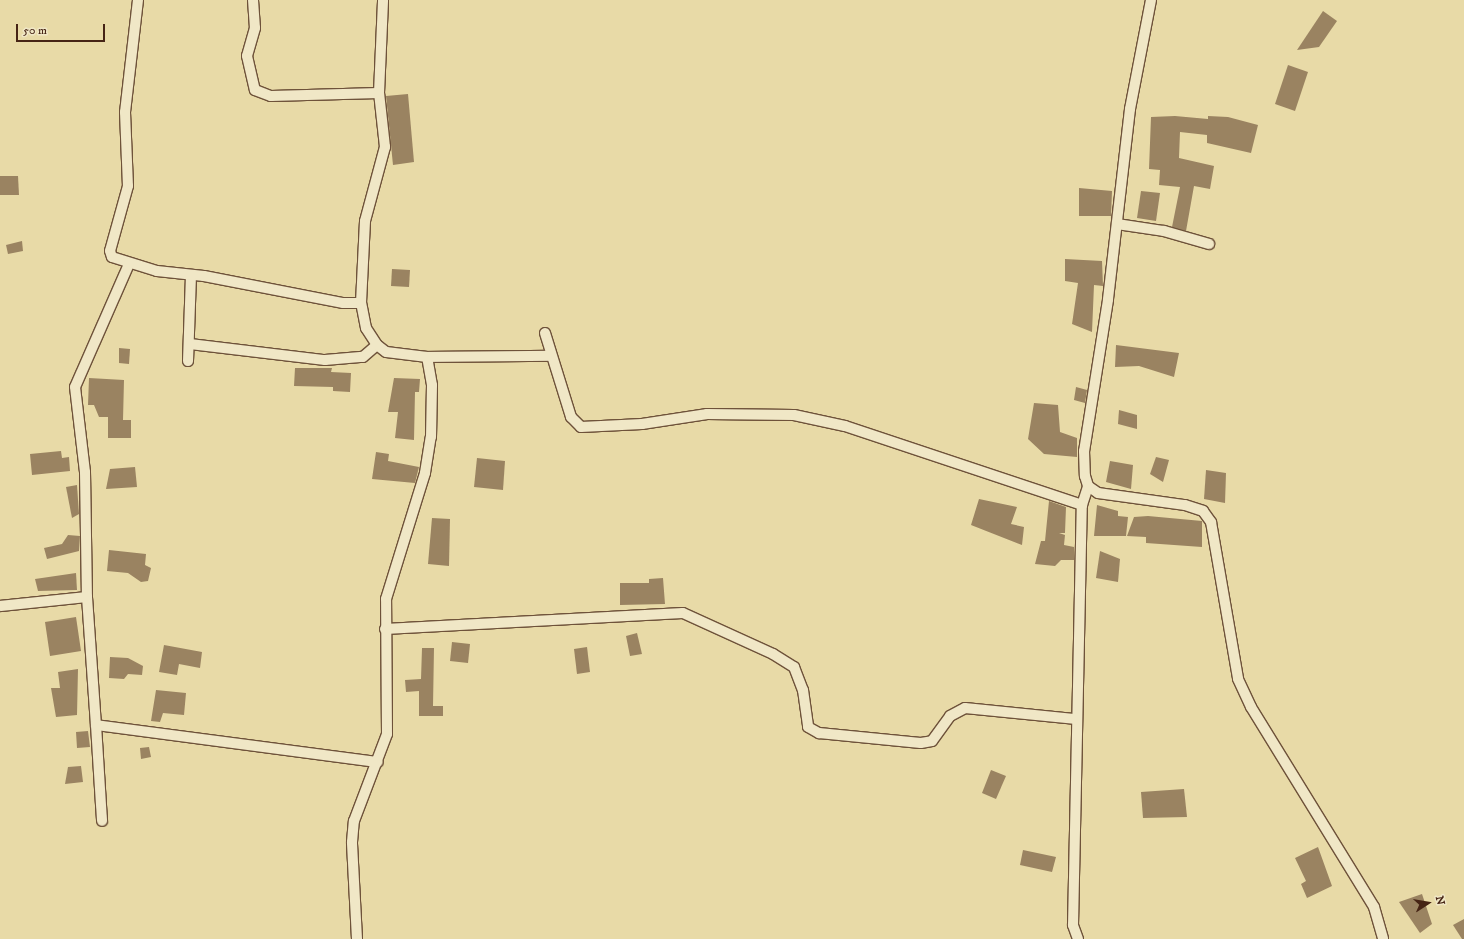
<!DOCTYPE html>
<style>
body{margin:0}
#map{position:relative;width:1464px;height:939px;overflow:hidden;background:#e8daa7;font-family:"IM FELL DW Pica",serif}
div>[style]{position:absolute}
.building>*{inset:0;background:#9a8361}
.roads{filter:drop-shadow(1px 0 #6e523a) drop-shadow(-1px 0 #6e523a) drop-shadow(0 1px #6e523a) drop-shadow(0 -1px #6e523a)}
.street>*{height:10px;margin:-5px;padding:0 5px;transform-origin:5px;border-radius:5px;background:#f0e7c6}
span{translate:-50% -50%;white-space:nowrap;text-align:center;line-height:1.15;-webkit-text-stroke:4px #f0e7c6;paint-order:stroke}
.north{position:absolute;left:1408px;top:883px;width:40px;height:40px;-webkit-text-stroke:3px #f0e7c6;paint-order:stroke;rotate:78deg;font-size:11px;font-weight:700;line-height:16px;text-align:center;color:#462415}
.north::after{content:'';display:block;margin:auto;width:14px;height:18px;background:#462415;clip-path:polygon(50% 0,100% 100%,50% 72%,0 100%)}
.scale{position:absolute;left:16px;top:24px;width:89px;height:18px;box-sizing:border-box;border:2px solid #462415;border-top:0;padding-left:5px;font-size:12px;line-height:14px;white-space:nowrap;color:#462415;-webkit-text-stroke:3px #f0e7c6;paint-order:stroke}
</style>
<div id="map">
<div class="building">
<i style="clip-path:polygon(1323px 11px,1337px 21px,1319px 47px,1297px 50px)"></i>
<i style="clip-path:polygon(1288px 65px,1308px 72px,1295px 111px,1275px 104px)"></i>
<i style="clip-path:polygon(408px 94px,414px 162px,393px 165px,386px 96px)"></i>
<i style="clip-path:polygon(1175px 116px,1208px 119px,1208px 116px,1228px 117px,1258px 125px,1251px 153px,1207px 143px,1207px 135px,1180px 132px,1179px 158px,1214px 166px,1210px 189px,1194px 186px,1186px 231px,1172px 227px,1180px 187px,1159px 185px,1160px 170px,1149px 169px,1151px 117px)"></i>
<i style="clip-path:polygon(0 176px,18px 176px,19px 195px,0 195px)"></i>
<i style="clip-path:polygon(1079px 188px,1112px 191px,1111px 216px,1079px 216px)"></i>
<i style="clip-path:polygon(1141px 191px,1160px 193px,1156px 221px,1137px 218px)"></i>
<i style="clip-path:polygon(22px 241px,23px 251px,8px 254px,6px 245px)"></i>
<i style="clip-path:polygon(1065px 259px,1102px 261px,1103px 286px,1094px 285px,1092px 332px,1072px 324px,1078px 283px,1065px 281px)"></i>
<i style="clip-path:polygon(392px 269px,410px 270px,409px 287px,391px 286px)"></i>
<i style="clip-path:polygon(1116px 345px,1179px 353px,1174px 377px,1139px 366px,1115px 367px)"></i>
<i style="clip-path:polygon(119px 348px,130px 349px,129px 364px,119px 363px)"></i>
<i style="clip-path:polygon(295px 368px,332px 368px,331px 372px,351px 373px,350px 392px,333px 391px,333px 387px,294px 386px)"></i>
<i style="clip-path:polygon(89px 378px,124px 380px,123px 420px,131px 420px,131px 438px,108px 438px,108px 417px,99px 417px,94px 405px,88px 405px)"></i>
<i style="clip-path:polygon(394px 378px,420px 379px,419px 392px,415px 392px,414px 440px,395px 438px,398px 412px,388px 412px)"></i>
<i style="clip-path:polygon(1076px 387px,1087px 390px,1085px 403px,1074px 400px)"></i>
<i style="clip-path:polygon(1034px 403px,1058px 405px,1060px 432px,1077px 438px,1077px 457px,1044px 454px,1028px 439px)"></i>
<i style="clip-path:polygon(1119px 410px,1137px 415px,1137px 429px,1118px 424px)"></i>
<i style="clip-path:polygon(61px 451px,62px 458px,69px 457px,70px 471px,32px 475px,30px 454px)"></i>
<i style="clip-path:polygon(376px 452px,389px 454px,388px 461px,419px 467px,415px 483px,372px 479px)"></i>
<i style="clip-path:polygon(1156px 457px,1169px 460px,1163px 482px,1150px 474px)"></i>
<i style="clip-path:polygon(477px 458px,505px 461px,503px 490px,474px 487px)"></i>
<i style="clip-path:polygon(1110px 461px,1133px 465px,1131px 489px,1106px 482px)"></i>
<i style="clip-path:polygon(135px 467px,137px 487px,106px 489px,110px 469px)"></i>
<i style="clip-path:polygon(1206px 470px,1226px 473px,1225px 503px,1204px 499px)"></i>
<i style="clip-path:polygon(77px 485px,79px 514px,72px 518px,66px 487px)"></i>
<i style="clip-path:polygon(979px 499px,1017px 507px,1011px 524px,1024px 527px,1022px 545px,971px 525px)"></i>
<i style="clip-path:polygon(1049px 501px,1066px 507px,1065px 533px,1059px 533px,1065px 535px,1064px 545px,1074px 547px,1074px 560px,1061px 560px,1055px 566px,1035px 564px,1041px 541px,1045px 541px)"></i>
<i style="clip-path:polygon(1097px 505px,1118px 511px,1118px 516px,1128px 517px,1126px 536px,1094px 536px)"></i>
<i style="clip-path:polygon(1148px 516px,1202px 521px,1202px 547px,1146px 543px,1146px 537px,1127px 536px,1134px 517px)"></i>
<i style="clip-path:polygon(432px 518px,450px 519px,449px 566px,428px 564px)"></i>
<i style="clip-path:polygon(68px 535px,80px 536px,79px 551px,47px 559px,44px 548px,62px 544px)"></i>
<i style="clip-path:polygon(109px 550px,146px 554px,145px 565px,151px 568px,148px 581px,141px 582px,128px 573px,107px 571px)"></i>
<i style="clip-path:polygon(1100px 551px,1120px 559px,1118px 582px,1096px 578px)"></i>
<i style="clip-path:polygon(76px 573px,77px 590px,38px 591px,35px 579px)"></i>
<i style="clip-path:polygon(663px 578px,665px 604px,620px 605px,620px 583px,649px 583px,649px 579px)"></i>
<i style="clip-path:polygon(76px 617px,81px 651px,50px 656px,45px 622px)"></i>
<i style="clip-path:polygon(637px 633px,642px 654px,630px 656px,626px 636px)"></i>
<i style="clip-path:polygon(452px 642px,470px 644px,468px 663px,450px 661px)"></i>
<i style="clip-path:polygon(164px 645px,202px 652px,200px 668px,179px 664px,177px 675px,159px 672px)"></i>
<i style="clip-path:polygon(587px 647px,590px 672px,577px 674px,574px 649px)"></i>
<i style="clip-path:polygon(422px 648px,434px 648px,433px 706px,443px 706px,443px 716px,419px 716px,419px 691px,406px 692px,405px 680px,421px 679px)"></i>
<i style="clip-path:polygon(110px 657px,128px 658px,143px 666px,142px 675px,128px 674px,124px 679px,109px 678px)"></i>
<i style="clip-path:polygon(78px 669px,77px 715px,56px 717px,51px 688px,60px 688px,58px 672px)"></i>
<i style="clip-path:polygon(156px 690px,186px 693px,184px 715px,163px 713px,160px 722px,151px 721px)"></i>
<i style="clip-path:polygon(88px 731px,90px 747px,77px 748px,76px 732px)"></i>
<i style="clip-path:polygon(149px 747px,151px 757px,141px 759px,140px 748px)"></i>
<i style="clip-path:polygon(81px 766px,83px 782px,65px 784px,68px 767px)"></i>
<i style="clip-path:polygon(991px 770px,1006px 776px,996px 799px,982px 793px)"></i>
<i style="clip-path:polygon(1184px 789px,1187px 817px,1143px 818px,1141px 792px)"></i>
<i style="clip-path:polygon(1318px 847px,1332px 886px,1307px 898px,1301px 884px,1306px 881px,1295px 858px)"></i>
<i style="clip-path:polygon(1023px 850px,1056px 857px,1052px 872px,1020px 865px)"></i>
<i style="clip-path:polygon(1422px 894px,1432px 924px,1420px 933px,1399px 902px)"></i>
<i style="clip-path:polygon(1464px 919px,1464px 939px,1462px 939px,1453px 925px)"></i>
</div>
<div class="roads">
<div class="street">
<i style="left:138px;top:0;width:113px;rotate:96.6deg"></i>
<i style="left:125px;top:112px;width:74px;rotate:87.7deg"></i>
<i style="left:128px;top:186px;width:67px;rotate:105.5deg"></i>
<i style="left:110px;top:251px;width:6px;rotate:72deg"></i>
<i style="left:112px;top:257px;width:47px;rotate:17.3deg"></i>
<i style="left:157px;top:271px;width:47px;rotate:6.1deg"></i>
<i style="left:204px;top:276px;width:142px;rotate:11deg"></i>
<i style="left:343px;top:303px;width:18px"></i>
<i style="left:253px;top:0;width:28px;rotate:86deg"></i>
<i style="left:255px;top:28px;width:29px;rotate:106deg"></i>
<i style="left:247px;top:56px;width:35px;rotate:77deg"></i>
<i style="left:255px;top:90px;width:17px;rotate:21deg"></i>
<i style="left:271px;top:96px;width:108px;rotate:-1.6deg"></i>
<i style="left:1151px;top:0;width:111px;rotate:100.9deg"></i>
<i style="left:1130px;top:109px;width:192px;rotate:96.6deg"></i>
<i style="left:1108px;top:300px;width:153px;rotate:99deg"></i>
<i style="left:1084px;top:451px;width:25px;rotate:88deg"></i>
<i style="left:1085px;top:476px;width:10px;rotate:73deg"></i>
<i style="left:1088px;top:486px;width:12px;rotate:35deg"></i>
<i style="left:1098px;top:493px;width:88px;rotate:7.9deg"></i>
<i style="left:1185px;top:505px;width:19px;rotate:18deg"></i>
<i style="left:1203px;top:511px;width:14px;rotate:54deg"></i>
<i style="left:1211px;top:522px;width:159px;rotate:80.2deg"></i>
<i style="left:1238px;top:679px;width:31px;rotate:65deg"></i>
<i style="left:1251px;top:707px;width:235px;rotate:58.4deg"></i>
<i style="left:1374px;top:907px;width:33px;rotate:74deg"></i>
<i style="left:1117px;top:224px;width:48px;rotate:8.5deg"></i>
<i style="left:1164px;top:231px;width:47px;rotate:16.1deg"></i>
<i style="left:129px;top:264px;width:134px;rotate:113.7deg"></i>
<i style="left:75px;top:387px;width:86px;rotate:83.3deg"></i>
<i style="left:85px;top:472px;width:125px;rotate:89.1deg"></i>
<i style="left:87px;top:597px;width:128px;rotate:86deg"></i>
<i style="left:96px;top:725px;width:284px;rotate:7.5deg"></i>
<i style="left:545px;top:333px;width:88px;rotate:72.8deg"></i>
<i style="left:571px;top:417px;width:14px;rotate:45deg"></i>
<i style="left:581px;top:427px;width:61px;rotate:-2.8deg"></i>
<i style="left:642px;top:424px;width:66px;rotate:-8.7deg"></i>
<i style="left:707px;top:414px;width:87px;rotate:0.7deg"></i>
<i style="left:794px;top:415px;width:52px;rotate:12.2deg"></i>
<i style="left:845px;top:426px;width:250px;rotate:18.4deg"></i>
<i style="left:1082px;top:505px;width:20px;rotate:-72deg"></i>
<i style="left:190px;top:344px;width:136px;rotate:6.8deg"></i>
<i style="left:325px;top:360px;width:38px;rotate:-5deg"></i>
<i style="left:363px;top:357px;width:18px;rotate:-41deg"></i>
<i style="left:427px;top:357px;width:124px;rotate:-0.5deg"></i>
<i style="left:188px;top:361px;width:86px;rotate:-88deg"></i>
<i style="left:0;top:606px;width:87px;rotate:-5.9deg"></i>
<i style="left:385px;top:629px;width:298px;rotate:-3.1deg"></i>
<i style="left:683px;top:613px;width:99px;rotate:24.5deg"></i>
<i style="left:773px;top:654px;width:25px;rotate:32deg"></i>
<i style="left:794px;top:667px;width:25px;rotate:69deg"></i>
<i style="left:803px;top:690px;width:37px;rotate:82deg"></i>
<i style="left:808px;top:727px;width:13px;rotate:29deg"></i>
<i style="left:819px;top:733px;width:102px;rotate:5.6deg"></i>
<i style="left:921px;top:743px;width:11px;rotate:-10deg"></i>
<i style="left:932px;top:741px;width:31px;rotate:-54deg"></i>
<i style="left:950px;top:716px;width:17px;rotate:-28deg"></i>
<i style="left:965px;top:708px;width:112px;rotate:5.7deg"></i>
<i style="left:96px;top:725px;width:96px;rotate:86.4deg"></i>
<i style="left:357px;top:939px;width:97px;rotate:-93deg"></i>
<i style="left:352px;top:842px;width:21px;rotate:-85deg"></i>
<i style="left:354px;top:821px;width:93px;rotate:-69.2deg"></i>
<i style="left:387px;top:734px;width:135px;rotate:-90.4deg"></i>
<i style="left:386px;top:599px;width:132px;rotate:-72.8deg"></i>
<i style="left:425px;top:473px;width:36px;rotate:-81deg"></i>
<i style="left:431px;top:437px;width:52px;rotate:-88.9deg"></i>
<i style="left:432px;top:385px;width:28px;rotate:-100deg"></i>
<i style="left:427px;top:357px;width:41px;rotate:-173deg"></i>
<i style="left:386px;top:352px;width:11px;rotate:-142deg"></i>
<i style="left:377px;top:345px;width:20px;rotate:-123deg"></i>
<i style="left:366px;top:328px;width:25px;rotate:-101deg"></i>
<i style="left:361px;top:303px;width:82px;rotate:-87.2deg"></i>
<i style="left:365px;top:221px;width:77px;rotate:-74.9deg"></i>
<i style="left:385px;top:147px;width:54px;rotate:-96.3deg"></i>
<i style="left:379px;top:93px;width:93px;rotate:-87.5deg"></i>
<i style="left:1078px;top:939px;width:15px;rotate:-110deg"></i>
<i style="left:1073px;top:925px;width:420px;rotate:-88.8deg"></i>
</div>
</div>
<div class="north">N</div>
<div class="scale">50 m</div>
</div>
